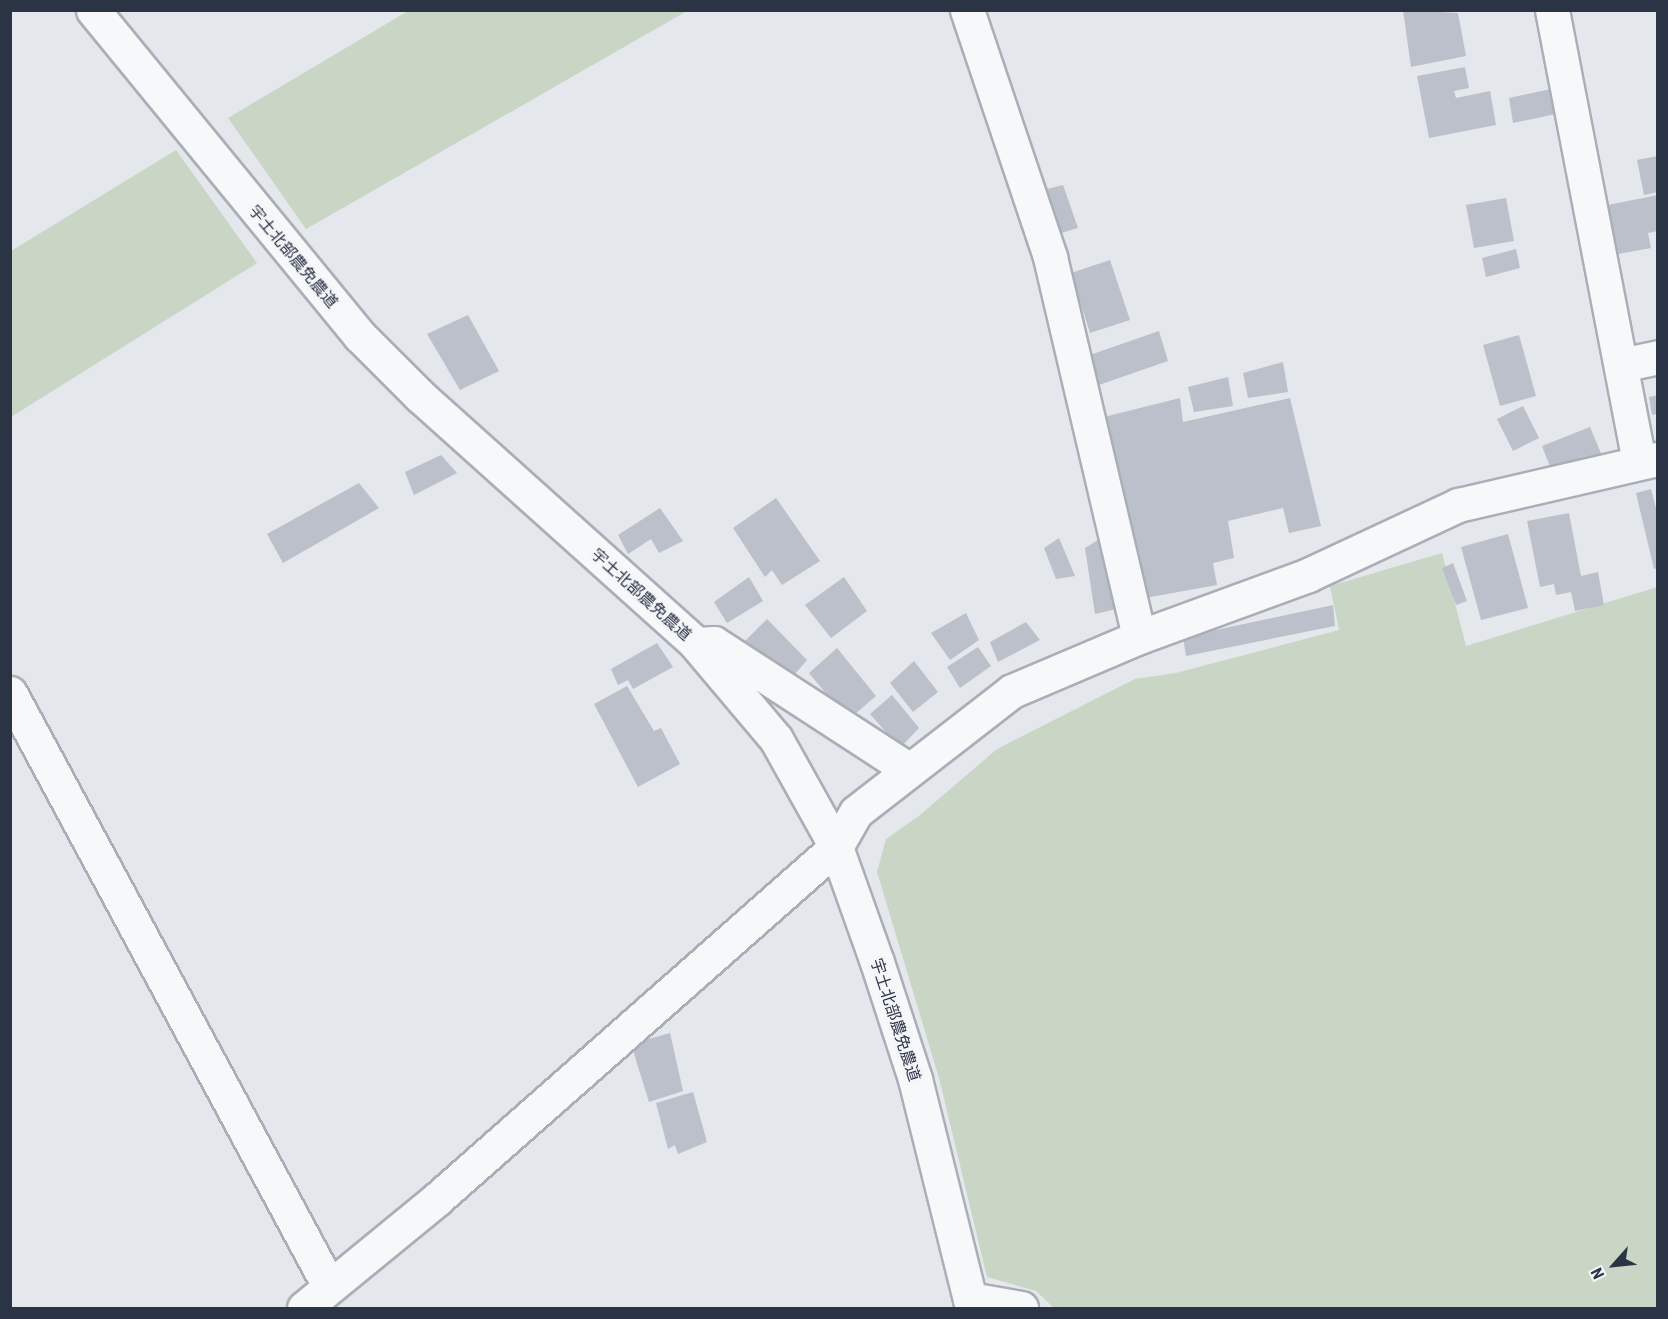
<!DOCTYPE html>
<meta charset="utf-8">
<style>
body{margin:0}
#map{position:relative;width:1668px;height:1319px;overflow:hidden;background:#e4e7ec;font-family:"Roboto Condensed","Noto Sans JP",sans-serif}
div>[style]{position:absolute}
.green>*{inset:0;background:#c9d6c5}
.building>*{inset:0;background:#bbc0ca}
.roads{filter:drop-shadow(2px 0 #a9aeb7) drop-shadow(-2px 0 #a9aeb7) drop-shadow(0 2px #a9aeb7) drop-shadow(0 -2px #a9aeb7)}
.minor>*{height:33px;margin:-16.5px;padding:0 16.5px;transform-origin:16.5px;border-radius:16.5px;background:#f7f8fa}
span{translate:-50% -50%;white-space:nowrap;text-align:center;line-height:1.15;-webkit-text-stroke:6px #f4f6f9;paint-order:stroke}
.street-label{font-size:16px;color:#2b3445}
.frame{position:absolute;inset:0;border:12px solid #2b3445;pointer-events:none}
.north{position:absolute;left:1584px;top:1235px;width:60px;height:60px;-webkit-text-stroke:4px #f4f6f9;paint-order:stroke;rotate:243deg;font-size:16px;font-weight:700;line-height:24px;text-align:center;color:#2b3445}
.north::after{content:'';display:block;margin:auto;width:21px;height:27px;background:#2b3445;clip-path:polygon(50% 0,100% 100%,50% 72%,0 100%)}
</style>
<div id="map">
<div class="green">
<i style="clip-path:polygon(408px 11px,408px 10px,687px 11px,306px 229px,228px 118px)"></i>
<i style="clip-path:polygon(176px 150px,257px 263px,11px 417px,11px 251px)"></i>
<i style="clip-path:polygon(1442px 553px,1466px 646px,1657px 587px,1657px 1308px,1054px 1308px,1036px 1291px,987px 1277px,939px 1078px,877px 872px,886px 839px,920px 815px,997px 749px,1135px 679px,1176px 673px,1339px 630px,1330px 586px)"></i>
</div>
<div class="building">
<i style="clip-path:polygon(1403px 10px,1458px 13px,1466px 56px,1411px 67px)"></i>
<i style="clip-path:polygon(1465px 67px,1469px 88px,1454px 91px,1456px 98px,1490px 91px,1496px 125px,1429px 138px,1417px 76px)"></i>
<i style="clip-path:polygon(1551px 89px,1556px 114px,1513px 123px,1509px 98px)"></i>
<i style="clip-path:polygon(1658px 156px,1658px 192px,1644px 195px,1637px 160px)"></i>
<i style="clip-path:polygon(1063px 185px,1078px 228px,1054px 235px,1039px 191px)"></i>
<i style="clip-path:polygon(1658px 195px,1658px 231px,1648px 233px,1651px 248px,1613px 255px,1603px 206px)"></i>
<i style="clip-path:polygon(1506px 198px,1514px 241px,1474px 248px,1466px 205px)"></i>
<i style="clip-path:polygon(1516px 249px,1520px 268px,1486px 277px,1482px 258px)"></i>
<i style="clip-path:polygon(1110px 260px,1130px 320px,1090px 333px,1071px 273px)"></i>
<i style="clip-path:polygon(468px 315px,499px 371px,460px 390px,427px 334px)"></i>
<i style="clip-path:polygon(1159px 331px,1168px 361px,1096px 386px,1087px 356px)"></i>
<i style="clip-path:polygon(1519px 335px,1536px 396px,1500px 406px,1483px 345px)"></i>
<i style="clip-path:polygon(1283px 362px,1288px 392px,1248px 398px,1243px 373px)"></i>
<i style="clip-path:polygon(1228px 377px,1233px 406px,1194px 412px,1188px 387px)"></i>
<i style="clip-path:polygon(1658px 395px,1658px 414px,1652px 415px,1649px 397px)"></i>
<i style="clip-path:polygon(1180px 398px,1183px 422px,1290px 398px,1321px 526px,1289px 533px,1283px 508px,1228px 521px,1234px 558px,1213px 563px,1217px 585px,1145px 598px,1104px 417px)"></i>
<i style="clip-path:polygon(1523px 406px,1539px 438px,1513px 451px,1497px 419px)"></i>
<i style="clip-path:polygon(1590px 427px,1603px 458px,1554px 477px,1542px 446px)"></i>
<i style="clip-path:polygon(441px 455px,457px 473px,414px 495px,405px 472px)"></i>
<i style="clip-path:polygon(359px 483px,379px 508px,283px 563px,267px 534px)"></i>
<i style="clip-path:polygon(1651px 489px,1658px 516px,1658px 568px,1654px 569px,1636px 493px)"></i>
<i style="clip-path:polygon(776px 498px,820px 561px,782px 585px,772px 570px,765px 577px,733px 528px)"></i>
<i style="clip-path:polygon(660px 508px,683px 541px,659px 553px,651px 539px,628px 554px,618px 535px)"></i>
<i style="clip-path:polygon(1569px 513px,1581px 576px,1598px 572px,1604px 605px,1575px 611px,1571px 592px,1556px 595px,1554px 584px,1540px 587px,1527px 521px)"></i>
<i style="clip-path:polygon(1508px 534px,1528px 608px,1481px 620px,1461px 547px)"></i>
<i style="clip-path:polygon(1106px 535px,1121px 608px,1095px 614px,1085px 548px)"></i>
<i style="clip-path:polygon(1059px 538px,1075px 576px,1056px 579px,1044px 548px)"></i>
<i style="clip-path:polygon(1453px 563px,1467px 601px,1456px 605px,1442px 568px)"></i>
<i style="clip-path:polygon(749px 577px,763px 601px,727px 623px,714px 602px)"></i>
<i style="clip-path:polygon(844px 577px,867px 611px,831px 638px,805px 605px)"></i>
<i style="clip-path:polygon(1333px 605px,1335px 626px,1186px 656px,1183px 637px)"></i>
<i style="clip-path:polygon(966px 613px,979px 640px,950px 660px,931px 633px)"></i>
<i style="clip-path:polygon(767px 619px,807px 660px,789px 681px,741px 645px)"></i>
<i style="clip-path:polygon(1026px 622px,1040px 640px,998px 662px,990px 642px)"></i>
<i style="clip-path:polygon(657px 643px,673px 667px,633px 689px,628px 680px,618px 685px,611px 669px)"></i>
<i style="clip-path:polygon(978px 647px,991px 666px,960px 688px,947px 667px)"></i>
<i style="clip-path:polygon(837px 648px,876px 696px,848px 720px,809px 673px)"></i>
<i style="clip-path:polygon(914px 661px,938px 692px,913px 712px,890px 683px)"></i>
<i style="clip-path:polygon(627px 686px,654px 731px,661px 728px,680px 764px,638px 787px,594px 704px)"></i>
<i style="clip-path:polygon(892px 695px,919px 728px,900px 748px,870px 714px)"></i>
<i style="clip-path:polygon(670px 1033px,683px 1091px,649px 1102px,631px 1044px)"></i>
<i style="clip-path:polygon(693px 1092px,707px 1142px,678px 1154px,675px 1145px,668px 1149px,656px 1103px)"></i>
</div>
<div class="roads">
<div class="minor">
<i style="left:93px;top:10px;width:421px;rotate:50.7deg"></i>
<i style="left:360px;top:336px;width:85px;rotate:45deg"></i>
<i style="left:420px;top:396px;width:371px;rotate:41.9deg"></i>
<i style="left:696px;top:644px;width:124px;rotate:49.9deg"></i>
<i style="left:776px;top:739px;width:124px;rotate:60.9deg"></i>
<i style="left:836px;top:847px;width:122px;rotate:70.4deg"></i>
<i style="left:877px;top:962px;width:123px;rotate:72deg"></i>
<i style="left:915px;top:1079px;width:236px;rotate:76deg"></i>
<i style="left:967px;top:10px;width:261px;rotate:71.4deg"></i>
<i style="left:1050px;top:257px;width:390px;rotate:76.8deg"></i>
<i style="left:1552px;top:10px;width:459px;rotate:79.1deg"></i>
<i style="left:1621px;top:365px;width:38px;rotate:-12deg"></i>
<i style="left:698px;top:644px;width:16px;rotate:-4deg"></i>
<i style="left:714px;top:643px;width:231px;rotate:33deg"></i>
<i style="left:10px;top:693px;width:673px;rotate:61.72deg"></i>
<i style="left:970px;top:1299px;width:52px;rotate:10deg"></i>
<i style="left:304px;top:1308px;width:172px;rotate:-39.3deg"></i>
<i style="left:437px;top:1199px;width:532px;rotate:-41.42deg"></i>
<i style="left:836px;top:847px;width:40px;rotate:-60.3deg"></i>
<i style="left:856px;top:812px;width:197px;rotate:-37.8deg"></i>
<i style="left:1012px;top:691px;width:138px;rotate:-23deg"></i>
<i style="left:1139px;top:637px;width:180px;rotate:-20.1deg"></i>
<i style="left:1308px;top:575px;width:166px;rotate:-25deg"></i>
<i style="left:1458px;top:505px;width:205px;rotate:-13deg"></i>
</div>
</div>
<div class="street-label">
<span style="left:293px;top:257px;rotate:50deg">宇土北部農免農道</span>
<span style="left:641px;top:595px;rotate:42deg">宇土北部農免農道</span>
<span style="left:895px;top:1020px;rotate:72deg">宇土北部農免農道</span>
</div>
<div class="frame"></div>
<div class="north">N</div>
</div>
